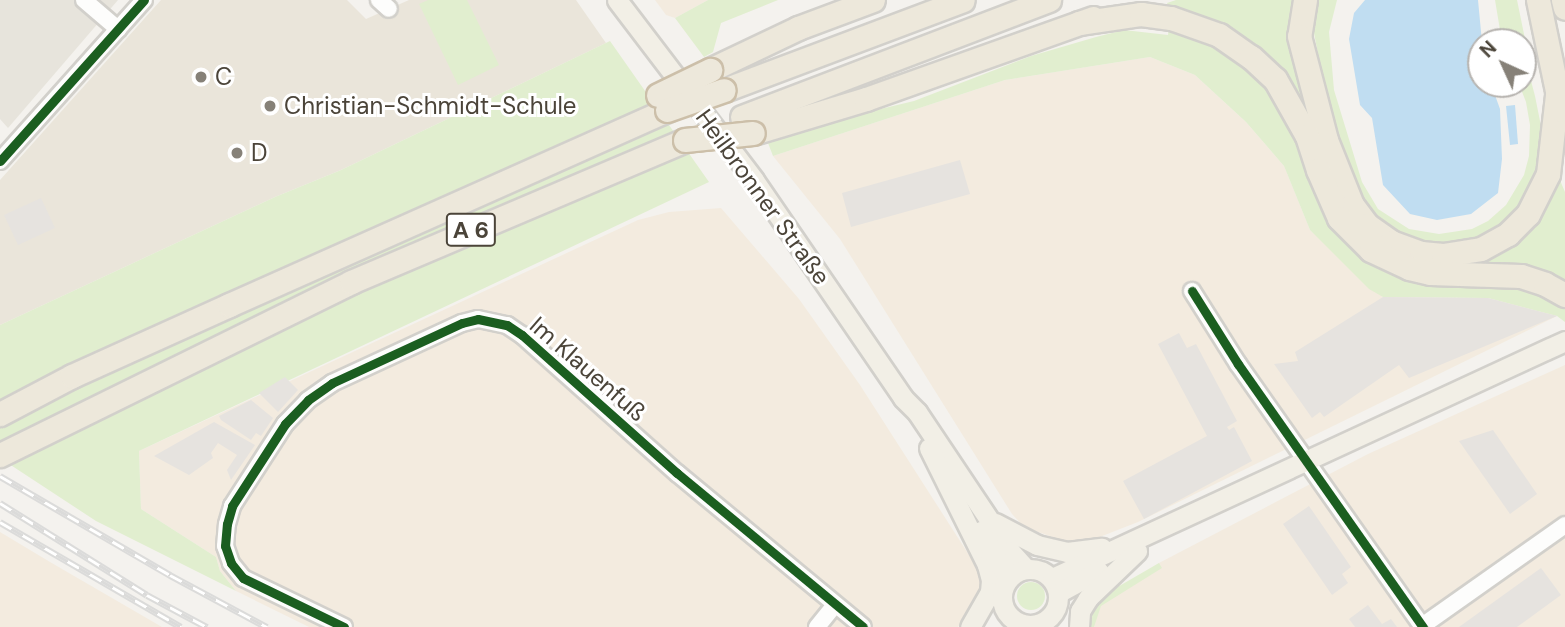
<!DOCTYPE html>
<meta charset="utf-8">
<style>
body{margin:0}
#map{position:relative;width:1565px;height:627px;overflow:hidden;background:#f4f2ee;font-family:"DM Sans",sans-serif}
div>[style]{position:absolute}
.residential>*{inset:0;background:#e7e4dc}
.commercial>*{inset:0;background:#f3ebdf}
.education>*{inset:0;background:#eae5da}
.green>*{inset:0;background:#e1eecf}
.round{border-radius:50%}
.parking>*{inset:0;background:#e6e3df}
.water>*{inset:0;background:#c0ddf1}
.roads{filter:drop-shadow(2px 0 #d2d0cb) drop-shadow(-2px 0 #d2d0cb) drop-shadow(0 2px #d2d0cb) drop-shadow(0 -2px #d2d0cb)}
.minor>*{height:16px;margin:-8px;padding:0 8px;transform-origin:8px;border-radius:8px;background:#fdfdfc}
.major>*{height:19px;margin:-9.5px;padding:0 9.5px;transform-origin:9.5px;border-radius:9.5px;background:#f2efe6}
.major>.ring{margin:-9.5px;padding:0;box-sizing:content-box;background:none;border:19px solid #f2efe6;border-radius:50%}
.highway>*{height:23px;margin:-11.5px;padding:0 11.5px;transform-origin:11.5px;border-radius:11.5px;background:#ede8db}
.rail>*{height:7px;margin-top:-3.5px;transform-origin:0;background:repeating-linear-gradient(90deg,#fff 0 13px,#dbdbda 0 26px);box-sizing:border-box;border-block:2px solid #dbdbda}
.bridges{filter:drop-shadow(2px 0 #ccbfa9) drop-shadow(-2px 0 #ccbfa9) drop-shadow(0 2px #ccbfa9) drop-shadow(0 -2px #ccbfa9)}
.highway-bridge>*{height:23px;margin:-11.5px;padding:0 11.5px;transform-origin:11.5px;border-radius:11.5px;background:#ede8db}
.cycleway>*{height:9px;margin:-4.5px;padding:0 4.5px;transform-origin:4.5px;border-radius:4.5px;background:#1b5e20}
.dots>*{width:19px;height:19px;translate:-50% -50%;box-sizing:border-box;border:4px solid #fff;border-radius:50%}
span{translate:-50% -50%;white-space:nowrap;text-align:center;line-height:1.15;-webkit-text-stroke:6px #fff;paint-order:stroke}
.shield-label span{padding:2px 5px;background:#fff;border:2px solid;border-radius:5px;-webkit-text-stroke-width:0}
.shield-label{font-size:23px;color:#4b4439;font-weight:700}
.poi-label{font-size:24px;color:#4b4439}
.left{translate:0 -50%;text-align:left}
.street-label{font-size:24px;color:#4b4439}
.north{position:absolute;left:1467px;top:28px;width:70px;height:70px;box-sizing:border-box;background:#fff;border:2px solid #b7b4b0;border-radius:50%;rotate:315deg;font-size:19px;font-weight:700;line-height:28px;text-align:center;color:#4b4439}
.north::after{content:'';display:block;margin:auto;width:24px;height:32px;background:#868178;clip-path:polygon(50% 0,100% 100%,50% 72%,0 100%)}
</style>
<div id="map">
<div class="residential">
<i style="clip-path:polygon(0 0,118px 0,8px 128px,0 119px)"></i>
</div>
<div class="commercial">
<i style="clip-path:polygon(655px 0,708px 0,675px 18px,666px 15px)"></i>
<i style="clip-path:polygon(1150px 57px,1195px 75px,1246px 122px,1284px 166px,1310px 230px,1383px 297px,1488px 298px,1557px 316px,1138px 522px,1092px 540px,1061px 540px,1024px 527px,1012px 514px,840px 239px,773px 156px,1005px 80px)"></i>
<i style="clip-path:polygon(721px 208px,799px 299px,860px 385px,978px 569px,981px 585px,974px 604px,958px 627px,309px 627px,236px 591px,220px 571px,216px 557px,141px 509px,139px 451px,638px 220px,669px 212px)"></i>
<i style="clip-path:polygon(1565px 365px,1565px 627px,1092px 627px,1094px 614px,1103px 601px,1159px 563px,1368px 454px)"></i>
<i style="clip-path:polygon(0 532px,50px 562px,162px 627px,0 627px)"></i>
</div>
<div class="education">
<i style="clip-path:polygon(161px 0,347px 0,366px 19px,409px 0,576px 0,606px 43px,341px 170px,275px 197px,0 325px,0 180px)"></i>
</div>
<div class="green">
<i style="clip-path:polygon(428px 0,467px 0,499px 65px,458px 85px,419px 4px)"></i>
<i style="clip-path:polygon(708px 0,778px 0,721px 23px,713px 52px,704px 57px,675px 18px)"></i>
<i style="clip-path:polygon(1176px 0,1294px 0,1290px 18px,1291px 38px,1306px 99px,1302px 101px,1279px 67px,1239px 36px,1201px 15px,1170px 10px,1167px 3px)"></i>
<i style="clip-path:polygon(1316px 0,1337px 0,1329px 32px,1334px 90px,1362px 182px,1378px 209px,1409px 229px,1439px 234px,1472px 229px,1488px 221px,1506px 205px,1524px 175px,1529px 156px,1530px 125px,1526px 102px,1519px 84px,1523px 84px,1523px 73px,1531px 81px,1535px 96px,1541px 126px,1541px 158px,1535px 186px,1523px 208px,1496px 230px,1470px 241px,1442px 245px,1396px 233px,1377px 216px,1355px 192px,1328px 105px,1313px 28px)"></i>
<i style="clip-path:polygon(1495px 0,1517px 0,1525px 39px,1521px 42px,1502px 42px)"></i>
<i style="clip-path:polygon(1169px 27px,1206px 40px,1248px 67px,1270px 90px,1287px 115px,1327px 220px,1348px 243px,1380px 269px,1427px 282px,1523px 285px,1565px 305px,1565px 322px,1557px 316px,1488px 298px,1383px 297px,1369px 289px,1310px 230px,1284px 166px,1246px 122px,1195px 75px,1150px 57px,1005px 80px,773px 156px,768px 143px,818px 124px,914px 101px,1031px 56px,1096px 37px,1124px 30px,1168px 35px)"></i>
<i style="clip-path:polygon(610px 41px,709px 182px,139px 451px,141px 509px,216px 557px,220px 571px,236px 591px,96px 521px,0 458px,0 325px,275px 197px,341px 170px)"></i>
<i style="clip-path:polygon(1559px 178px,1565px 192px,1565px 285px,1514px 266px,1477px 262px,1539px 215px)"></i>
<i style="clip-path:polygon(1159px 563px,1162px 568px,1101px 606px,1094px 627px,1088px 627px,1090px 613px,1102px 596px)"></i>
<i class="round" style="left:1017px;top:582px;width:28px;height:28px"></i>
</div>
<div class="parking">
<i style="clip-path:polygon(960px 160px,970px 194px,851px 227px,842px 193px)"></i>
<i style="clip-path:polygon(41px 198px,55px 228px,18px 245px,4px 215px)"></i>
<i style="clip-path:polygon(1383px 297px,1488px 298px,1557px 316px,1409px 378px,1399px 365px,1324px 417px,1320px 412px,1312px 418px,1274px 364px,1298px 361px,1295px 352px)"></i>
<i style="clip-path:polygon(1179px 333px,1187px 348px,1196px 344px,1237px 421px,1227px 427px,1229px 430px,1234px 427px,1252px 461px,1144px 519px,1123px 481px,1207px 436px,1158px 344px)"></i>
<i style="clip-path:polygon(285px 377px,298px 390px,278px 412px,259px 393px)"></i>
<i style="clip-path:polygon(251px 400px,273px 418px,261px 436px,256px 433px,251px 440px,221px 420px,219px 416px)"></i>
<i style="clip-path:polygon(214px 422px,255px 445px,231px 480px,227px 470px,237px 455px,218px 443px,211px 453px,213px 458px,189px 475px,154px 456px)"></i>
<i style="clip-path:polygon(1493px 430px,1537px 494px,1510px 514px,1459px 441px)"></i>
<i style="clip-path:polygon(1309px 506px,1351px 567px,1342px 574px,1348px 583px,1332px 595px,1283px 524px)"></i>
<i style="clip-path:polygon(1541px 568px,1561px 595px,1517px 627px,1459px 627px)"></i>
<i style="clip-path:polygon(1368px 605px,1382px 624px,1391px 619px,1397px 627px,1355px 627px,1349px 619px)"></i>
</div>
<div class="water">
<i style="clip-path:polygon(1365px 0,1478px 0,1482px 42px,1481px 84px,1491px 84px,1500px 109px,1502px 159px,1498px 193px,1471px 214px,1437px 220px,1410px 214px,1383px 185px,1372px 118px,1360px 105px,1349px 39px,1354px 13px)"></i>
<i style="clip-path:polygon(1515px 105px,1518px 144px,1510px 145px,1506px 106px)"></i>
</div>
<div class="roads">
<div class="minor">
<i style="left:84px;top:0;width:45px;rotate:40.5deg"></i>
<i style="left:379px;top:0;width:13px;rotate:42deg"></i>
<i style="left:0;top:161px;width:216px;rotate:-48.2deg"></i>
<i style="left:1192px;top:291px;width:86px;rotate:57.8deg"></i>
<i style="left:1238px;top:364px;width:322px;rotate:54.9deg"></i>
<i style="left:1422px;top:626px;width:175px;rotate:-35.2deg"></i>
<i style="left:344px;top:627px;width:112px;rotate:-154.1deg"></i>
<i style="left:243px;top:578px;width:19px;rotate:-129deg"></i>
<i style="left:231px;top:563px;width:18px;rotate:-109deg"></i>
<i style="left:225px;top:546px;width:22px;rotate:-85deg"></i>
<i style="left:227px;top:524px;width:19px;rotate:-74deg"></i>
<i style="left:232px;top:506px;width:98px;rotate:-57.1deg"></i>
<i style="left:285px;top:424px;width:33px;rotate:-46deg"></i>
<i style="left:308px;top:400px;width:29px;rotate:-35deg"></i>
<i style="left:332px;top:383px;width:143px;rotate:-24.8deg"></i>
<i style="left:462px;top:323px;width:16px;rotate:-14deg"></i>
<i style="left:478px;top:319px;width:30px;rotate:12deg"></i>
<i style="left:507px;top:325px;width:18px;rotate:34deg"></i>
<i style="left:522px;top:335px;width:208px;rotate:41.7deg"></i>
<i style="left:677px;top:473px;width:241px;rotate:39.6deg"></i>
<i style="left:817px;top:627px;width:28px;rotate:-51deg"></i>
</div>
<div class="major">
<i style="left:617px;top:0;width:226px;rotate:52.7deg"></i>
<i style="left:754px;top:180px;width:264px;rotate:55.6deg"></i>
<i style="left:903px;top:398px;width:20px;rotate:45deg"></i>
<i style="left:917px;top:412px;width:167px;rotate:56.2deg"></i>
<i style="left:1010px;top:551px;width:24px;rotate:48deg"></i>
<i style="left:929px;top:448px;width:131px;rotate:63.6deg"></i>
<i style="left:987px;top:565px;width:16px;rotate:75deg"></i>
<i style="left:991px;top:580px;width:12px;rotate:95deg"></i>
<i style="left:990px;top:592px;width:40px;rotate:119.7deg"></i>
<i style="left:995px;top:523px;width:47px;rotate:27.6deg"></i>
<i style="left:1037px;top:545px;width:31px;rotate:13deg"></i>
<i style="left:1067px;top:552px;width:35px;rotate:-7deg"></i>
<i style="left:981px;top:531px;width:54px;rotate:60.1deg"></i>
<i class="ring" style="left:1002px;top:569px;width:37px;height:37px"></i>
<i style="left:1052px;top:578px;width:565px;rotate:-24.8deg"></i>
<i style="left:1058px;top:593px;width:46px;rotate:-28.8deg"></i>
<i style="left:1079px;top:627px;width:16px;rotate:-86deg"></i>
<i style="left:1080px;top:611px;width:15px;rotate:-58deg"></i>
<i style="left:1088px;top:598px;width:68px;rotate:-43.8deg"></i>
</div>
<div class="highway">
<i style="left:1305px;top:0;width:36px;rotate:99deg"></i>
<i style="left:1299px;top:36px;width:107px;rotate:75.4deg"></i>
<i style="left:1326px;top:140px;width:70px;rotate:68.2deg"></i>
<i style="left:1352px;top:205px;width:25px;rotate:53deg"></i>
<i style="left:1367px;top:225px;width:29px;rotate:35deg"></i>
<i style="left:1391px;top:242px;width:32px;rotate:20deg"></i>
<i style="left:1421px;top:253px;width:22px;rotate:5deg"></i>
<i style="left:1443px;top:255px;width:38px;rotate:-9deg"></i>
<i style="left:1481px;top:249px;width:31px;rotate:-29deg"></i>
<i style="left:1508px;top:234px;width:28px;rotate:-45deg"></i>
<i style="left:1528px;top:214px;width:45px;rotate:-63.4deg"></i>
<i style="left:1548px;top:174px;width:80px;rotate:-83.5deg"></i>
<i style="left:1538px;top:0;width:112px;rotate:78.2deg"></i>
<i style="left:1563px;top:0;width:8px;rotate:76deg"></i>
<i style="left:1079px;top:23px;width:63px;rotate:-8.3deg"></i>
<i style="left:1141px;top:14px;width:30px;rotate:8deg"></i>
<i style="left:1171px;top:18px;width:51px;rotate:19.5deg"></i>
<i style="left:1219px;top:35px;width:39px;rotate:35deg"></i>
<i style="left:1251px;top:57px;width:33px;rotate:43deg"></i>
<i style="left:1275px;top:79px;width:65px;rotate:60.7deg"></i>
<i style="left:1307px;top:136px;width:36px;rotate:72deg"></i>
<i style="left:1318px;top:170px;width:52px;rotate:66.4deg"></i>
<i style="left:1339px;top:218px;width:45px;rotate:45deg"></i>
<i style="left:1371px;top:250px;width:42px;rotate:25.3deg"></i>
<i style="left:1409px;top:268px;width:22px;rotate:13deg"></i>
<i style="left:1430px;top:273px;width:91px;rotate:1.9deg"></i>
<i style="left:1521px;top:276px;width:25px;rotate:18deg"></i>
<i style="left:1545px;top:284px;width:23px;rotate:29deg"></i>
<i style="left:710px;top:70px;width:98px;rotate:-25.5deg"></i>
<i style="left:798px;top:28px;width:80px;rotate:-20.5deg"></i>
<i style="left:724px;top:90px;width:255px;rotate:-20.6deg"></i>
<i style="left:742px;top:117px;width:329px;rotate:-20.9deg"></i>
<i style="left:753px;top:133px;width:118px;rotate:-16.7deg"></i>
<i style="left:866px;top:99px;width:241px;rotate:-19.6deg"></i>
<i style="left:0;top:414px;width:81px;rotate:-27.8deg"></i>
<i style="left:72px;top:376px;width:172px;rotate:-24.3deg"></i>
<i style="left:229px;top:305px;width:479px;rotate:-24deg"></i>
<i style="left:0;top:455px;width:391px;rotate:-26.2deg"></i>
<i style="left:351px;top:282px;width:363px;rotate:-23deg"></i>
</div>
</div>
<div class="rail">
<i style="left:0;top:476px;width:197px;rotate:30.2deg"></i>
<i style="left:170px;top:575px;width:110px;rotate:28.2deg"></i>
<i style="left:0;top:503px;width:173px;rotate:32deg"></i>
<i style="left:147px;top:595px;width:68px;rotate:28.1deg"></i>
<i style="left:0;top:522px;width:209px;rotate:30.1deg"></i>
</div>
<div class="bridges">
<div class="highway-bridge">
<i style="left:658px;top:95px;width:58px;rotate:-25.7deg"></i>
<i style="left:667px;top:110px;width:60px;rotate:-19.3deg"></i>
<i style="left:685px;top:140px;width:68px;rotate:-5.9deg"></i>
</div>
</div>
<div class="cycleway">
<i style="left:0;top:161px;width:216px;rotate:-48.2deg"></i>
<i style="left:1192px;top:291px;width:86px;rotate:57.8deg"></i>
<i style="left:1238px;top:364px;width:322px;rotate:54.9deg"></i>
<i style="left:344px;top:627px;width:112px;rotate:-154.1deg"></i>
<i style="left:243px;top:578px;width:19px;rotate:-129deg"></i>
<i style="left:231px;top:563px;width:18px;rotate:-109deg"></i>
<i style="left:225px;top:546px;width:22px;rotate:-85deg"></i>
<i style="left:227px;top:524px;width:19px;rotate:-74deg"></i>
<i style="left:232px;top:506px;width:98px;rotate:-57.1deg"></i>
<i style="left:285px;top:424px;width:33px;rotate:-46deg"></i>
<i style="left:308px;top:400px;width:29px;rotate:-35deg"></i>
<i style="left:332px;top:383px;width:143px;rotate:-24.8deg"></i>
<i style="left:462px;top:323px;width:16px;rotate:-14deg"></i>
<i style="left:478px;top:319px;width:30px;rotate:12deg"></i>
<i style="left:507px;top:325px;width:18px;rotate:34deg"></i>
<i style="left:522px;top:335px;width:208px;rotate:41.7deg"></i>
<i style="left:677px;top:473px;width:241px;rotate:39.6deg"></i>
</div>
<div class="dots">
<i style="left:201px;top:77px;background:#868178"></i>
<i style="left:270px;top:106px;background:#868178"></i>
<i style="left:237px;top:153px;background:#868178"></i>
</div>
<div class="shield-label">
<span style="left:471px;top:230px">A 6</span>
</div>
<div class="poi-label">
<span class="left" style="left:215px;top:77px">C</span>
<span class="left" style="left:284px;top:106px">Christian-Schmidt-Schule</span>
<span class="left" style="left:251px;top:153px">D</span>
</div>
<div class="street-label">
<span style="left:763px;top:197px;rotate:54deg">Heilbronner Straße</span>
<span style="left:588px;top:369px;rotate:41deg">Im Klauenfuß</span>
</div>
<div class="north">N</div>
</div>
